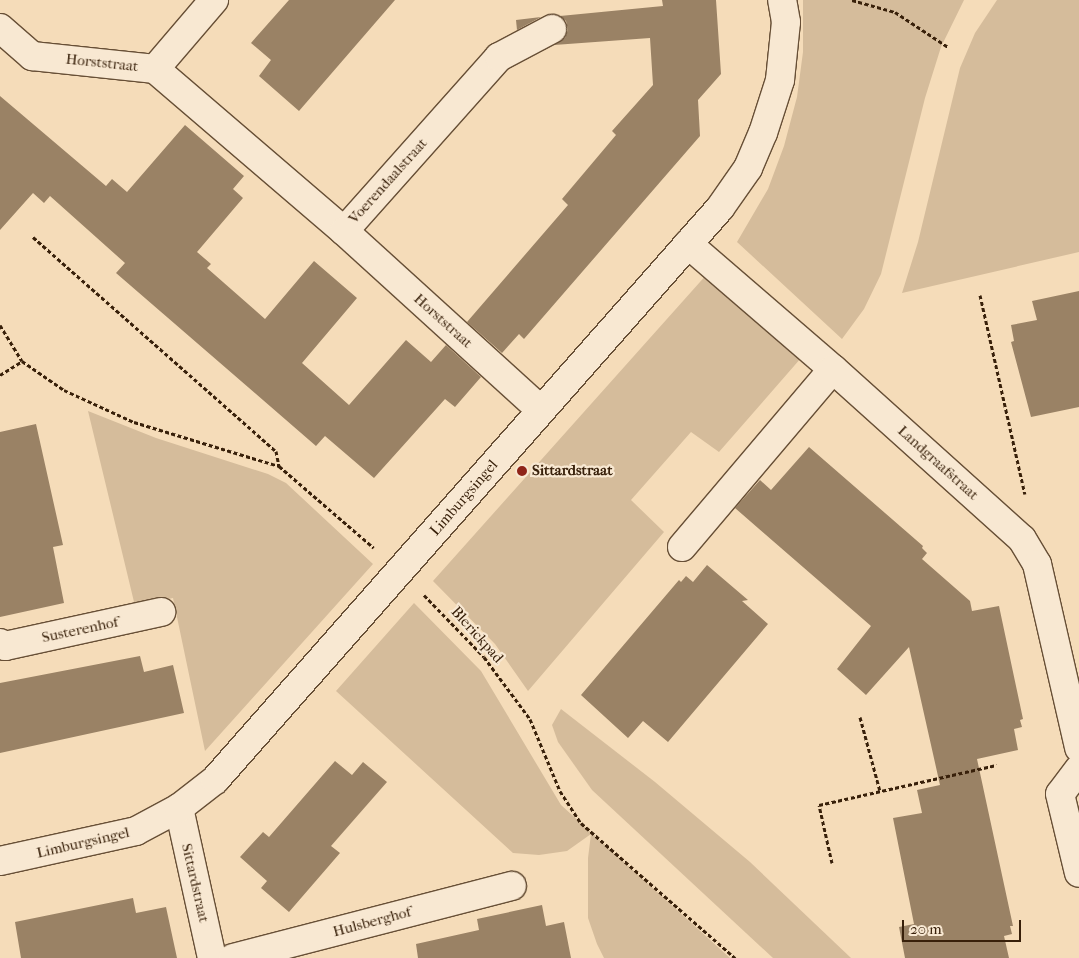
<!DOCTYPE html>
<style>
body{margin:0}
#map{position:relative;width:1079px;height:958px;overflow:hidden;background:#f5dcb9;font-family:"IM FELL French Canon",serif}
div>[style]{position:absolute}
.green>*{inset:0;background:#d5bc9b}
.building>*{inset:0;background:#9a8265}
.path>*{height:3px;margin-top:-1.5px;transform-origin:0;background:repeating-linear-gradient(90deg,#38200a 0 4px,transparent 0 6.5px)}
.roads{filter:drop-shadow(1px 0 #674f36) drop-shadow(-1px 0 #674f36) drop-shadow(0 1px #674f36) drop-shadow(0 -1px #674f36)}
.minor>*{height:28px;margin:-14px;padding:0 14px;transform-origin:14px;border-radius:14px;background:#f8e8d2}
.dots>*{width:14px;height:14px;translate:-50% -50%;box-sizing:border-box;border:2px solid #f8e8d2;border-radius:50%}
span{translate:-50% -50%;white-space:nowrap;text-align:center;line-height:1.15;-webkit-text-stroke:4.5px #f8e8d2;paint-order:stroke}
.street-label{font-size:15px;color:#38200a}
.poi-label{font-size:15px;color:#38200a;font-weight:700}
.left{translate:0 -50%;text-align:left}
.scale{position:absolute;left:902px;top:920px;width:119px;height:22px;box-sizing:border-box;border:2px solid #38200a;border-top:0;padding-left:6px;font-size:15px;line-height:18px;white-space:nowrap;color:#38200a;-webkit-text-stroke:4px #f8e8d2;paint-order:stroke}
</style>
<div id="map">
<div class="green">
<i style="clip-path:polygon(803px 0,964px 0,941px 47px,925px 98px,881px 274px,864px 309px,842px 339px,737px 242px,768px 189px,784px 146px,797px 97px,803px 52px)"></i>
<i style="clip-path:polygon(997px 0,1079px 0,1079px 252px,902px 293px,918px 242px,960px 68px,975px 33px)"></i>
<i style="clip-path:polygon(708px 273px,801px 358px,719px 452px,691px 432px,631px 500px,664px 532px,528px 691px,495px 644px,433px 581px)"></i>
<i style="clip-path:polygon(88px 411px,156px 438px,268px 474px,286px 483px,373px 564px,205px 751px,173px 598px,135px 606px)"></i>
<i style="clip-path:polygon(414px 603px,481px 671px,561px 805px,730px 958px,604px 958px,597px 944px,588px 918px,588px 858px,591px 834px,567px 851px,539px 855px,513px 853px,336px 691px)"></i>
<i style="clip-path:polygon(561px 709px,655px 782px,750px 862px,851px 958px,773px 958px,592px 790px,558px 742px,552px 725px)"></i>
</div>
<div class="building">
<i style="clip-path:polygon(289px 0,395px 0,299px 111px,259px 76px,271px 60px,251px 43px)"></i>
<i style="clip-path:polygon(662px 0,716px 0,721px 74px,698px 100px,700px 136px,524px 339px,519px 334px,502px 353px,467px 322px,568px 205px,562px 199px,616px 135px,612px 131px,653px 85px,650px 38px,554px 45px,565px 38px,568px 30px,566px 21px,560px 16px,663px 6px)"></i>
<i style="clip-path:polygon(541px 17px,517px 30px,516px 20px)"></i>
<i style="clip-path:polygon(0 96px,106px 186px,112px 179px,127px 192px,185px 125px,244px 176px,233px 189px,243px 198px,197px 252px,211px 264px,207px 268px,265px 319px,314px 261px,357px 298px,302px 363px,349px 405px,406px 340px,431px 362px,446px 345px,481px 377px,455px 407px,445px 399px,374px 478px,325px 436px,316px 446px,116px 273px,125px 263px,50px 196px,44px 203px,33px 193px,0 230px)"></i>
<i style="clip-path:polygon(1079px 291px,1079px 407px,1031px 417px,1011px 342px,1014px 341px,1011px 325px,1037px 320px,1032px 301px)"></i>
<i style="clip-path:polygon(36px 424px,63px 545px,53px 547px,64px 603px,0 617px,0 432px)"></i>
<i style="clip-path:polygon(809px 447px,923px 546px,922px 548px,927px 553px,922px 559px,970px 601px,972px 611px,999px 606px,1023px 719px,1020px 720px,1022px 727px,1014px 729px,1018px 750px,977px 759px,1013px 926px,1010px 926px,1012px 934px,1004px 936px,1009px 958px,905px 958px,899px 927px,914px 924px,893px 818px,922px 813px,917px 790px,940px 785px,909px 647px,866px 695px,837px 669px,871px 626px,735px 508px,760px 480px,771px 490px)"></i>
<i style="clip-path:polygon(707px 565px,748px 600px,742px 601px,768px 624px,668px 742px,643px 721px,628px 738px,581px 695px,679px 580px,681px 582px,686px 576px,693px 582px)"></i>
<i style="clip-path:polygon(140px 656px,144px 672px,173px 665px,184px 713px,0 753px,0 683px)"></i>
<i style="clip-path:polygon(335px 761px,352px 775px,363px 762px,387px 782px,331px 846px,340px 853px,289px 912px,261px 888px,267px 881px,240px 857px,263px 832px,269px 837px)"></i>
<i style="clip-path:polygon(133px 898px,136px 913px,166px 907px,177px 958px,21px 958px,15px 922px)"></i>
<i style="clip-path:polygon(542px 905px,546px 926px,564px 922px,571px 958px,418px 958px,416px 944px,479px 930px,477px 919px)"></i>
</div>
<div class="path">
<i style="left:852px;top:0;width:45px;rotate:15.6deg"></i>
<i style="left:895px;top:12px;width:64px;rotate:33.4deg"></i>
<i style="left:33px;top:237px;width:324px;rotate:41.4deg"></i>
<i style="left:276px;top:451px;width:15px;rotate:79deg"></i>
<i style="left:980px;top:295px;width:204px;rotate:77.3deg"></i>
<i style="left:0;top:325px;width:42px;rotate:58.6deg"></i>
<i style="left:22px;top:361px;width:51px;rotate:34.6deg"></i>
<i style="left:64px;top:390px;width:77px;rotate:24.6deg"></i>
<i style="left:134px;top:422px;width:152px;rotate:16.9deg"></i>
<i style="left:279px;top:466px;width:125px;rotate:40.8deg"></i>
<i style="left:0;top:375px;width:26px;rotate:-32deg"></i>
<i style="left:424px;top:595px;width:86px;rotate:45.9deg"></i>
<i style="left:484px;top:657px;width:77px;rotate:53.4deg"></i>
<i style="left:530px;top:719px;width:78px;rotate:67.4deg"></i>
<i style="left:560px;top:791px;width:38px;rotate:57deg"></i>
<i style="left:581px;top:823px;width:205px;rotate:41.2deg"></i>
<i style="left:860px;top:717px;width:77px;rotate:74.9deg"></i>
<i style="left:832px;top:863px;width:59px;rotate:-102.6deg"></i>
<i style="left:819px;top:805px;width:182px;rotate:-12.7deg"></i>
</div>
<div class="roads">
<div class="minor">
<i style="left:0;top:28px;width:43px;rotate:41.2deg"></i>
<i style="left:32px;top:56px;width:124px;rotate:6deg"></i>
<i style="left:155px;top:69px;width:91px;rotate:-49.5deg"></i>
<i style="left:155px;top:69px;width:249px;rotate:40.6deg"></i>
<i style="left:344px;top:231px;width:233px;rotate:-48.3deg"></i>
<i style="left:499px;top:57px;width:60px;rotate:-27.8deg"></i>
<i style="left:344px;top:231px;width:266px;rotate:42.3deg"></i>
<i style="left:688px;top:244px;width:191px;rotate:40.8deg"></i>
<i style="left:833px;top:369px;width:254px;rotate:42deg"></i>
<i style="left:1022px;top:539px;width:29px;rotate:59deg"></i>
<i style="left:1037px;top:564px;width:189px;rotate:77.1deg"></i>
<i style="left:682px;top:547px;width:233px;rotate:-49.7deg"></i>
<i style="left:0;top:643px;width:6px;rotate:31deg"></i>
<i style="left:5px;top:646px;width:160px;rotate:-12.3deg"></i>
<i style="left:1079px;top:769px;width:31px;rotate:127deg"></i>
<i style="left:1060px;top:794px;width:81px;rotate:76.5deg"></i>
<i style="left:179px;top:808px;width:154px;rotate:77.6deg"></i>
<i style="left:0;top:861px;width:139px;rotate:-12.4deg"></i>
<i style="left:136px;top:831px;width:49px;rotate:-28.1deg"></i>
<i style="left:179px;top:808px;width:46px;rotate:-37.9deg"></i>
<i style="left:215px;top:780px;width:763px;rotate:-48.56deg"></i>
<i style="left:720px;top:208px;width:49px;rotate:-55deg"></i>
<i style="left:748px;top:168px;width:38px;rotate:-67deg"></i>
<i style="left:763px;top:133px;width:56px;rotate:-72.2deg"></i>
<i style="left:780px;top:80px;width:58px;rotate:-84.1deg"></i>
<i style="left:786px;top:22px;width:22px;rotate:-100deg"></i>
<i style="left:233px;top:958px;width:288px;rotate:-14.5deg"></i>
</div>
</div>
<div class="dots">
<i style="left:522px;top:471px;background:#8f2418"></i>
</div>
<div class="street-label">
<span style="left:102px;top:63px;rotate:6deg">Horststraat</span>
<span style="left:388px;top:181px;rotate:-48deg">Voerendaalstraat</span>
<span style="left:443px;top:321px;rotate:42deg">Horststraat</span>
<span style="left:938px;top:463px;rotate:42deg">Landgraafstraat</span>
<span style="left:464px;top:498px;rotate:-49deg">Limburgsingel</span>
<span style="left:80px;top:630px;rotate:-12deg">Susterenhof</span>
<span style="left:477px;top:635px;rotate:48deg">Blerickpad</span>
<span style="left:83px;top:843px;rotate:-13deg">Limburgsingel</span>
<span style="left:195px;top:883px;rotate:77deg">Sittardstraat</span>
<span style="left:372px;top:922px;rotate:-15deg">Hulsberghof</span>
</div>
<div class="poi-label">
<span class="left" style="left:532px;top:471px">Sittardstraat</span>
</div>
<div class="scale">20 m</div>
</div>
